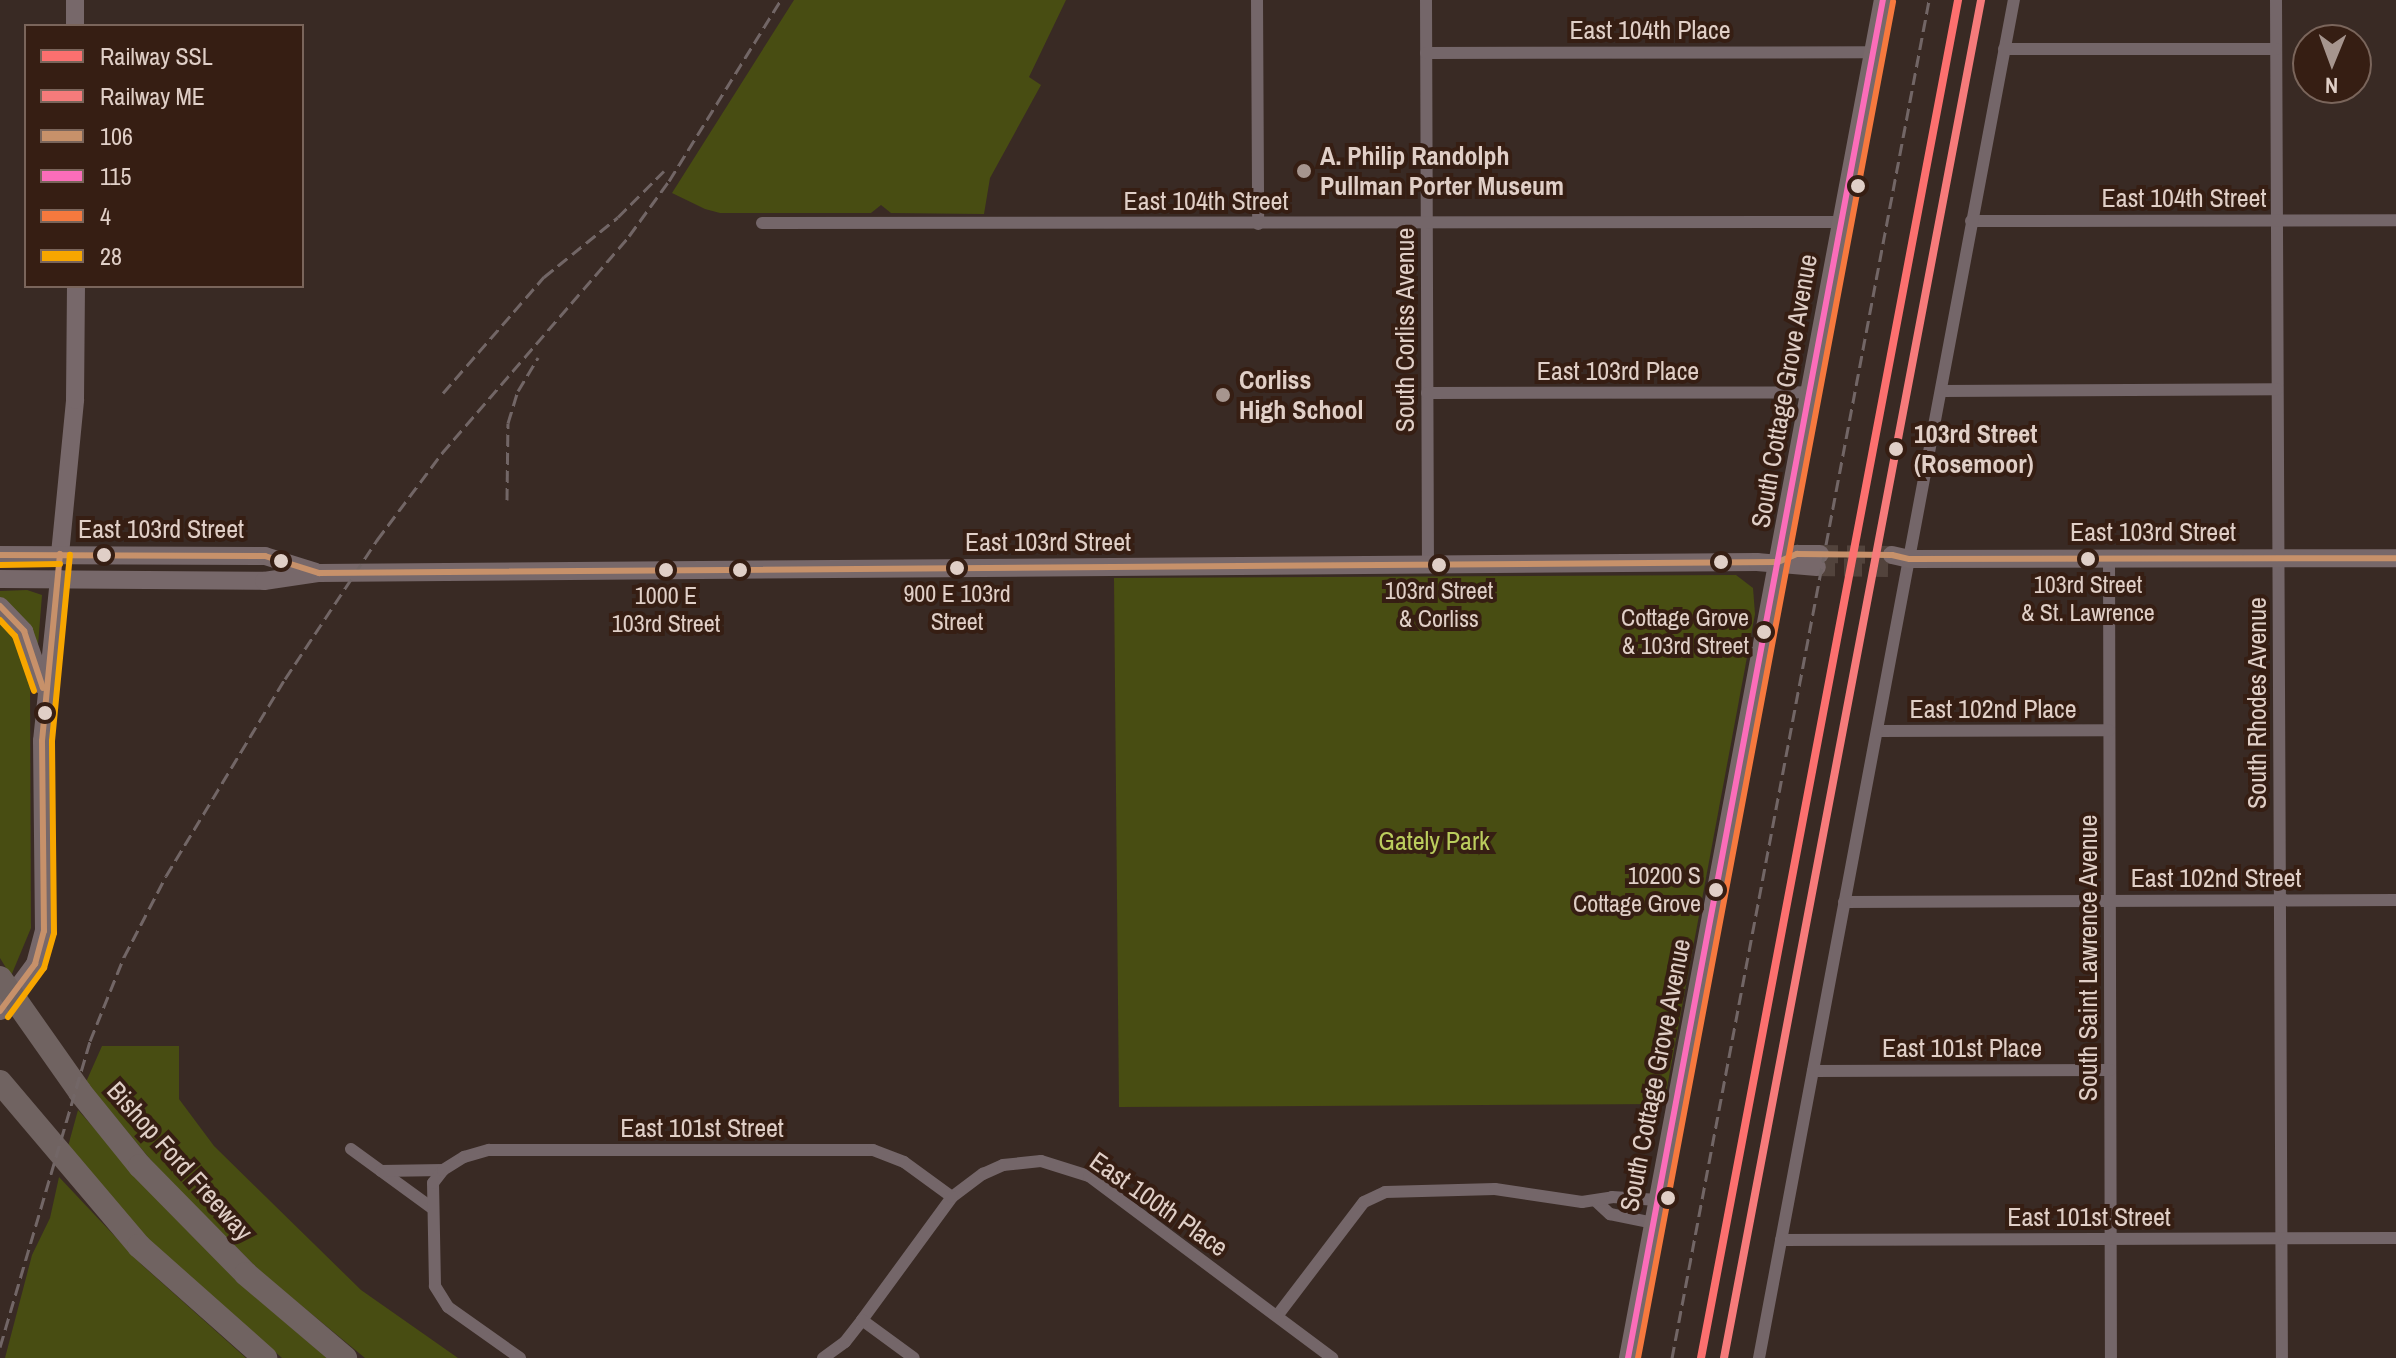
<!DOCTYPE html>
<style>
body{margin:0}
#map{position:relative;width:2396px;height:1358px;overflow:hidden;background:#392a24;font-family:"Archivo Narrow",sans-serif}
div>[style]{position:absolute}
.green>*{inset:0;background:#484d12}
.secondary-tunnel>*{height:18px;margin-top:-9px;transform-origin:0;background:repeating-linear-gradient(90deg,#52433c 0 18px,transparent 0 27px)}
.street>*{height:12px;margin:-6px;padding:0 6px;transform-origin:6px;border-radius:6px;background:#746669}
.secondary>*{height:18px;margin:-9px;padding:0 9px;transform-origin:9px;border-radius:9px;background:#77686a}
.highway>*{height:24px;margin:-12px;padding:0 12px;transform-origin:12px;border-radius:12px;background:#706361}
.rail>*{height:3px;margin-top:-1.5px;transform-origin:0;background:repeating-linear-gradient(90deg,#726666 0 12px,transparent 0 18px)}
.bus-1>*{height:6px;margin:-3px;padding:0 3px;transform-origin:3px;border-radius:3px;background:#c7916a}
.bus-2>*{height:6px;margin:-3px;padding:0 3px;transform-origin:3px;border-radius:3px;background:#fb6dba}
.bus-3>*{height:6px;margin:-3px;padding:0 3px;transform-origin:3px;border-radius:3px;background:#f6793e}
.bus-4>*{height:6px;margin:-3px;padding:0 3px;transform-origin:3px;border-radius:3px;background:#f7a600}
.rail-1>*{height:8px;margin:-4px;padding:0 4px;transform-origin:4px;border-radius:4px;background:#fc706f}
.rail-2>*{height:8px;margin:-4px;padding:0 4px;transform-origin:4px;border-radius:4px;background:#f67b7b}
.dots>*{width:22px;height:22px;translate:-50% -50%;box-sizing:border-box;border:4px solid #361e13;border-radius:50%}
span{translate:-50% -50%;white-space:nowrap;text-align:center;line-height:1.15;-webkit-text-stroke:8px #361e13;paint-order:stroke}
.bus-label{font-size:24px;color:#e0cfc7}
.right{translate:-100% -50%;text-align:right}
.street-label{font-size:26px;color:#e0cfc7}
.poi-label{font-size:26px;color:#e0cfc7;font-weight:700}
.left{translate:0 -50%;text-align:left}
.stop-label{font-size:26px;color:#e0cfc7;font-weight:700}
.park-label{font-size:26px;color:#bbcd5d}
.legend{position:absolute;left:24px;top:24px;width:280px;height:264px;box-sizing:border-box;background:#361e13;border:2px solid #7a655b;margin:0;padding:10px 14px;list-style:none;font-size:24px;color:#e0cfc7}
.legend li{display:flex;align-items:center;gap:16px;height:40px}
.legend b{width:40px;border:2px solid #7a655b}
.north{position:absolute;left:2292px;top:24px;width:80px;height:80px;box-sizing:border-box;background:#361e13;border:2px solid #7a655b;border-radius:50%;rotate:181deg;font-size:22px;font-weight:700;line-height:32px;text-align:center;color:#e0cfc7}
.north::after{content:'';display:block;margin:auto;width:28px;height:36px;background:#a6958e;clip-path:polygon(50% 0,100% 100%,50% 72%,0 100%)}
</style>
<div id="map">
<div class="green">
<i style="clip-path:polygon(794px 0,1066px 0,1029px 77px,1041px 85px,990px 178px,984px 214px,891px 213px,881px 205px,871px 213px,720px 213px,705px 209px,672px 193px)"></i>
<i style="clip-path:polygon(1736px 575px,1753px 588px,1755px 614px,1664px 1104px,1119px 1107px,1114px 578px)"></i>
<i style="clip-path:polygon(27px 590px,42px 595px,38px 645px,0 599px,0 591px)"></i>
<i style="clip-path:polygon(0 611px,14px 625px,30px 673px,31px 928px,11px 976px,0 958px)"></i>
<i style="clip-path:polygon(102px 1046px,179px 1046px,179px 1099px,214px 1146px,361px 1290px,458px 1358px,365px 1358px,263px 1274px,160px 1171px,86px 1082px)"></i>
<i style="clip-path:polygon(78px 1110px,166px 1209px,239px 1283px,327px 1358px,282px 1358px,139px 1231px,67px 1150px)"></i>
<i style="clip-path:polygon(59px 1177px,142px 1265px,246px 1358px,5px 1358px,32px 1255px,50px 1218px)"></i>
</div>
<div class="secondary-tunnel">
<i style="left:1820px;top:554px;width:72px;rotate:0.8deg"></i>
<i style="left:1817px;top:567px;width:71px;rotate:0.8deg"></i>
</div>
<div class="street">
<i style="left:1257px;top:0;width:224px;rotate:89.7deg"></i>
<i style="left:1426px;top:0;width:565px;rotate:89.8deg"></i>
<i style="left:2276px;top:0;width:1358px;rotate:89.75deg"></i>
<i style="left:2004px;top:49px;width:272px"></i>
<i style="left:1426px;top:53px;width:448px;rotate:-0.1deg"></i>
<i style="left:1971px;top:221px;width:425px;rotate:-0.1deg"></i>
<i style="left:762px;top:223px;width:1080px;rotate:-0.05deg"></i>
<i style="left:1942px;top:391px;width:335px;rotate:-0.3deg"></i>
<i style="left:1427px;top:393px;width:383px;rotate:-0.1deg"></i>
<i style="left:2109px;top:559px;width:799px;rotate:89.86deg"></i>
<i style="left:1878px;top:731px;width:231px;rotate:-0.2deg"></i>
<i style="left:1844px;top:902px;width:552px;rotate:-0.21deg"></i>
<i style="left:1813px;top:1071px;width:297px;rotate:-0.2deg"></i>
<i style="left:351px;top:1149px;width:100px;rotate:36.1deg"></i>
<i style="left:381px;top:1171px;width:62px;rotate:-0.9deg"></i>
<i style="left:1597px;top:1202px;width:18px;rotate:43deg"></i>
<i style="left:1610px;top:1214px;width:45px;rotate:11.6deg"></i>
<i style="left:1781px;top:1240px;width:615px;rotate:-0.19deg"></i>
<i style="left:1277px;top:1316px;width:143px;rotate:-52.7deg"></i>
<i style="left:1364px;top:1202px;width:23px;rotate:-25deg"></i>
<i style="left:1385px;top:1192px;width:110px;rotate:-1.6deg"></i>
<i style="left:1495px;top:1189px;width:88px;rotate:8.5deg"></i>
<i style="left:1582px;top:1202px;width:30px;rotate:-9deg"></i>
<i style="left:1612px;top:1197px;width:46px;rotate:3.7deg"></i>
<i style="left:862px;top:1320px;width:152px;rotate:-53.8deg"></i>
<i style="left:952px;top:1197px;width:39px;rotate:-37deg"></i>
<i style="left:983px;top:1174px;width:22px;rotate:-24deg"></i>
<i style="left:1003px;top:1165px;width:38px;rotate:-6deg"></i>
<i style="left:1041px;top:1161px;width:50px;rotate:17.4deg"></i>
<i style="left:1089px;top:1176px;width:304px;rotate:36.8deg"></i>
<i style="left:520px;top:1358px;width:88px;rotate:-144.7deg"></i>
<i style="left:448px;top:1307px;width:25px;rotate:-122deg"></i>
<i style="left:435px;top:1286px;width:103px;rotate:-91.1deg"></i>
<i style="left:433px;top:1183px;width:16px;rotate:-52deg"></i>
<i style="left:443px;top:1170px;width:25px;rotate:-32deg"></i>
<i style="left:464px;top:1157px;width:26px;rotate:-16deg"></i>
<i style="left:489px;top:1150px;width:384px"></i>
<i style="left:873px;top:1150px;width:33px;rotate:21deg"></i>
<i style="left:904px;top:1162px;width:59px;rotate:36.1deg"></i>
<i style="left:823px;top:1358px;width:27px;rotate:-36deg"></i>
<i style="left:845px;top:1342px;width:28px;rotate:-52deg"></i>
<i style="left:862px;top:1320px;width:64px;rotate:36.2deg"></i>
<i style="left:1759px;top:1358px;width:1382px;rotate:-79.37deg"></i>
</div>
<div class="secondary">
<i style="left:75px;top:0;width:26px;rotate:90deg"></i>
<i style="left:60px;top:554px;width:155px;rotate:-84.4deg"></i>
<i style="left:75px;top:400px;width:114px;rotate:-89.5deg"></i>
<i style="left:0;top:555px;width:265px;rotate:0.2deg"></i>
<i style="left:265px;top:556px;width:53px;rotate:17.4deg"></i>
<i style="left:1892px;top:555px;width:18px;rotate:13deg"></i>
<i style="left:1910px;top:559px;width:486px;rotate:-0.1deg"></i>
<i style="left:1778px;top:562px;width:21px;rotate:-23deg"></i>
<i style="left:1797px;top:554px;width:23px"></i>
<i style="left:0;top:579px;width:264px;rotate:0.4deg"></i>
<i style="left:264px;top:581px;width:56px;rotate:-8.3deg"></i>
<i style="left:319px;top:573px;width:1438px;rotate:-0.44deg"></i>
<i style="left:1757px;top:562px;width:60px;rotate:4.8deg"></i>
<i style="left:0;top:606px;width:35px;rotate:46deg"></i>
<i style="left:24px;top:631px;width:58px;rotate:70.9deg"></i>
<i style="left:0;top:1011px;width:59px;rotate:-53.3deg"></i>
<i style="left:35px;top:964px;width:34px;rotate:-75deg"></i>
<i style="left:44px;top:931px;width:190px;rotate:-90.6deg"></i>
<i style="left:42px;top:741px;width:163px;rotate:-84deg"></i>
<i style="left:1628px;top:1358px;width:1382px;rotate:-79.37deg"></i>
</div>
<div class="highway">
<i style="left:0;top:978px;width:139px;rotate:54.9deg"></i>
<i style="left:80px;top:1092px;width:95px;rotate:51deg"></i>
<i style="left:140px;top:1166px;width:151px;rotate:45.5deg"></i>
<i style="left:246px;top:1274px;width:130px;rotate:40.3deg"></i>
<i style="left:0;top:1082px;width:215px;rotate:49.7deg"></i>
<i style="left:139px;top:1246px;width:169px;rotate:41.6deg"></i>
</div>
<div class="rail">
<i style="left:443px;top:393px;width:154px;rotate:-49deg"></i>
<i style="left:544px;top:277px;width:95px;rotate:-39deg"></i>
<i style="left:618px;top:217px;width:65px;rotate:-45deg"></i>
<i style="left:507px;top:500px;width:77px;rotate:-89.3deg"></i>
<i style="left:508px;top:423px;width:34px;rotate:-73deg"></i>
<i style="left:518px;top:391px;width:39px;rotate:-59deg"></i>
<i style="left:0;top:1347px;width:319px;rotate:-73.6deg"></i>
<i style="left:90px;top:1041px;width:91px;rotate:-68deg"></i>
<i style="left:124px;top:957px;width:91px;rotate:-62.6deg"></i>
<i style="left:166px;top:876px;width:230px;rotate:-58.9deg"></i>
<i style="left:285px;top:679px;width:167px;rotate:-56.5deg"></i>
<i style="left:377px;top:540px;width:109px;rotate:-53.2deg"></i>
<i style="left:442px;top:453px;width:286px;rotate:-49.2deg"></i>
<i style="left:629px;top:236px;width:68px;rotate:-54deg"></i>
<i style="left:669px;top:181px;width:213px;rotate:-58.3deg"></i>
<i style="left:1672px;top:1358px;width:1382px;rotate:-79.28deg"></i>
</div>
<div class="bus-1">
<i style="left:0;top:555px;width:265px;rotate:0.2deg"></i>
<i style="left:265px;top:556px;width:57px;rotate:17.5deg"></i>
<i style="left:319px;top:573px;width:1459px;rotate:-0.43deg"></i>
<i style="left:1778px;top:562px;width:21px;rotate:-23deg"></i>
<i style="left:1797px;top:554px;width:95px;rotate:0.6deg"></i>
<i style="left:1892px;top:555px;width:18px;rotate:13deg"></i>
<i style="left:1910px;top:559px;width:486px;rotate:-0.1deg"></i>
<i style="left:0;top:606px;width:35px;rotate:46deg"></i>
<i style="left:24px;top:631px;width:60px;rotate:71.6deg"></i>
<i style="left:0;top:1011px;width:59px;rotate:-53.3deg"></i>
<i style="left:35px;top:964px;width:34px;rotate:-75deg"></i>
<i style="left:44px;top:931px;width:190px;rotate:-90.6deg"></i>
<i style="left:42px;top:741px;width:188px;rotate:-84.5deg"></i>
</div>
<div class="bus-2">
<i style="left:1628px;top:1358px;width:1382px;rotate:-79.37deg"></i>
</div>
<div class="bus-3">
<i style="left:1638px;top:1358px;width:1380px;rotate:-79.35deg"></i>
</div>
<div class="bus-4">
<i style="left:0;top:565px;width:60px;rotate:-1deg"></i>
<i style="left:0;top:620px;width:22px;rotate:47deg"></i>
<i style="left:15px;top:636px;width:58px;rotate:70.9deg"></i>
<i style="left:8px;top:1017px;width:61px;rotate:-53.7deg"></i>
<i style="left:44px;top:968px;width:36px;rotate:-74deg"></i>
<i style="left:54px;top:933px;width:192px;rotate:-90.6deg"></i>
<i style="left:52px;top:741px;width:187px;rotate:-84.5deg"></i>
</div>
<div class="rail-1">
<i style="left:1701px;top:1358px;width:1382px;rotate:-79.28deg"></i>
</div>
<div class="rail-2">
<i style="left:1724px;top:1358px;width:1382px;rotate:-79.28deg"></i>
</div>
<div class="dots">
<i style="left:1304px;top:171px;background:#a6958e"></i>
<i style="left:1858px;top:186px;background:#e0cfc7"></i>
<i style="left:1223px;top:395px;background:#a6958e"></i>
<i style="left:1896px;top:449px;background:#e0cfc7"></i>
<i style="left:104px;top:555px;background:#e0cfc7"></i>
<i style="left:2088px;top:559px;background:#e0cfc7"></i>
<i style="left:281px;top:561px;background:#e0cfc7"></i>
<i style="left:1721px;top:562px;background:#e0cfc7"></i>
<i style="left:1439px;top:565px;background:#e0cfc7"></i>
<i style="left:957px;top:568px;background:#e0cfc7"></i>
<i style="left:666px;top:570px;background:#e0cfc7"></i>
<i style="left:740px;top:570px;background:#e0cfc7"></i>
<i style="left:1764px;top:632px;background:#e0cfc7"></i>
<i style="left:45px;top:713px;background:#e0cfc7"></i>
<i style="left:1716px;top:890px;background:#e0cfc7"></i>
<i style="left:1668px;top:1198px;background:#e0cfc7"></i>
</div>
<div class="bus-label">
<span style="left:2088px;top:599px">103rd Street<br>&amp; St. Lawrence</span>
<span style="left:1439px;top:605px">103rd Street<br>&amp; Corliss</span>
<span style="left:957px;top:608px">900 E 103rd<br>Street</span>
<span style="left:666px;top:610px">1000 E<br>103rd Street</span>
<span class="right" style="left:1749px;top:632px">Cottage Grove<br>&amp; 103rd Street</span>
<span class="right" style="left:1701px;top:890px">10200 S<br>Cottage Grove</span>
</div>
<div class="street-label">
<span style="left:1650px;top:30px">East 104th Place</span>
<span style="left:2184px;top:198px">East 104th Street</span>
<span style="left:1206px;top:201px">East 104th Street</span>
<span style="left:1405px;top:330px;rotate:-90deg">South Corliss Avenue</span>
<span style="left:1618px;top:371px">East 103rd Place</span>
<span style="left:1784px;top:391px;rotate:-80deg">South Cottage Grove Avenue</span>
<span style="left:161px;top:529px">East 103rd Street</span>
<span style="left:2153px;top:532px">East 103rd Street</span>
<span style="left:1048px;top:542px">East 103rd Street</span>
<span style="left:2257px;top:703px;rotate:-90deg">South Rhodes Avenue</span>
<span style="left:1993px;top:709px">East 102nd Place</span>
<span style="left:2216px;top:878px">East 102nd Street</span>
<span style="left:2088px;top:958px;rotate:-90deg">South Saint Lawrence Avenue</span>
<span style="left:1962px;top:1048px">East 101st Place</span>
<span style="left:1655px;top:1075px;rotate:-79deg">South Cottage Grove Avenue</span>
<span style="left:702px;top:1128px">East 101st Street</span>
<span style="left:180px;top:1161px;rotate:48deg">Bishop Ford Freeway</span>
<span style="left:1159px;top:1204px;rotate:35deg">East 100th Place</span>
<span style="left:2089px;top:1217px">East 101st Street</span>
</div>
<div class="poi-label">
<span class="left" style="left:1320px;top:171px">A. Philip Randolph<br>Pullman Porter Museum</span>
<span class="left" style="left:1239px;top:395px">Corliss<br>High School</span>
</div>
<div class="stop-label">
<span class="left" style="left:1914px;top:449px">103rd Street<br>(Rosemoor)</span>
</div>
<div class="park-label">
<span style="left:1434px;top:841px">Gately Park</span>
</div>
<ul class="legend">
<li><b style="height:10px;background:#fc706f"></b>Railway SSL</li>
<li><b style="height:10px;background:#f67b7b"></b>Railway ME</li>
<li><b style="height:10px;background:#c7916a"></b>106</li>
<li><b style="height:10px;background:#fb6dba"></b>115</li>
<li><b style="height:10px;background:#f6793e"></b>4</li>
<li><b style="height:10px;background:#f7a600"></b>28</li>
</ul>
<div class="north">N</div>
</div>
